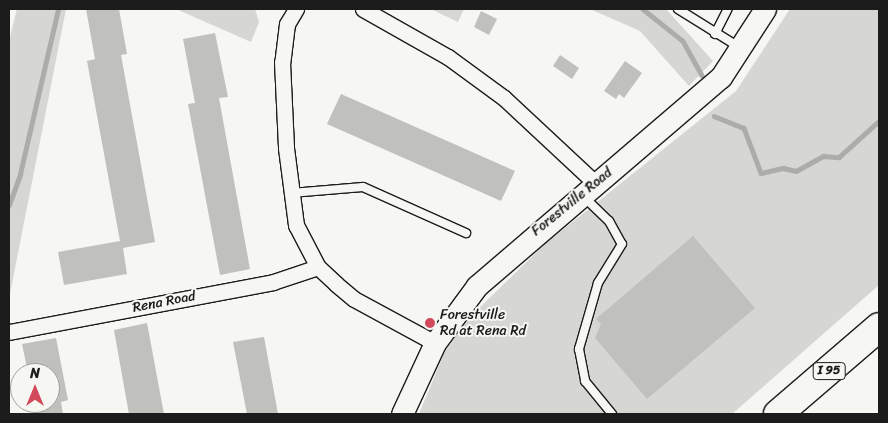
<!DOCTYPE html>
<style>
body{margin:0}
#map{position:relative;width:888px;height:423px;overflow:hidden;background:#f6f6f2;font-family:Sriracha,sans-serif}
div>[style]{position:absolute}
.green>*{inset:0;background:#d6d6d2}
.stream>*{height:4.5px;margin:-2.25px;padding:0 2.25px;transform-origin:2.25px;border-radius:2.25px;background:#acaca9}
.building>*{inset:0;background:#c0c0bd}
.roads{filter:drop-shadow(1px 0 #1c1c1c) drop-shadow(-1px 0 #1c1c1c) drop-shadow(0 1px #1c1c1c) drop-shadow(0 -1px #1c1c1c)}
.service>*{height:8px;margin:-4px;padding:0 4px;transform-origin:4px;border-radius:4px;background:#f6f6f2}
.minor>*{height:15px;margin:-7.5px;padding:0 7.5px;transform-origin:7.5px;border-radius:7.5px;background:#f6f6f2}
.secondary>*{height:21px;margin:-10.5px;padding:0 10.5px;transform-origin:10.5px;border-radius:10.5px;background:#f6f6f2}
.motorway>*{height:28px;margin:-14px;padding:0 14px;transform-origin:14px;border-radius:14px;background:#f6f6f2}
.dots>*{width:14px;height:14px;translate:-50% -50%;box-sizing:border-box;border:2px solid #f6f6f2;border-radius:50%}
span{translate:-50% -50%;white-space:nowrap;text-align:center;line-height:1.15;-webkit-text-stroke:4px #f6f6f2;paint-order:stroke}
.shield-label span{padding:1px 4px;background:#f6f6f2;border:1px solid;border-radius:4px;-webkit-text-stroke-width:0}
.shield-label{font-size:12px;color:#1c1c1c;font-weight:700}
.street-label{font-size:14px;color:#1c1c1c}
.poi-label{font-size:14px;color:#1c1c1c}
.left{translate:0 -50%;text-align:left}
.frame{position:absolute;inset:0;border:10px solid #1c1c1c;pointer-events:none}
.north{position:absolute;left:10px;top:363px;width:50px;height:50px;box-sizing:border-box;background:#f6f6f2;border:1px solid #9f9f9c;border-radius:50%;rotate:0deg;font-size:14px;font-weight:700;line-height:20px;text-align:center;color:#1c1c1c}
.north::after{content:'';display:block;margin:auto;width:18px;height:22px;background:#d1495b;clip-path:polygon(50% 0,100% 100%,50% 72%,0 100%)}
</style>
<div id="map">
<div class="green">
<i style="clip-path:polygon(17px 9px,66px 9px,9px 299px,9px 41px)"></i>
<i style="clip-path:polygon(176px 9px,255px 9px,259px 22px,251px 42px)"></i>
<i style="clip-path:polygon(431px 9px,464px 9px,458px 22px)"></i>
<i style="clip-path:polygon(590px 9px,666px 9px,713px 61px,689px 86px,640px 31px)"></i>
<i style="clip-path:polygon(790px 9px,879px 9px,879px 285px,732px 414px,419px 414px,444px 353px,470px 317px,545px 244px,736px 91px)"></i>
</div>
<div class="stream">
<i style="left:643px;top:9px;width:51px;rotate:38.7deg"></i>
<i style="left:683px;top:41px;width:39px;rotate:61deg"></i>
<i style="left:714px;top:116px;width:32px;rotate:22deg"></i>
<i style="left:744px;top:128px;width:48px;rotate:69.3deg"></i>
<i style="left:761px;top:173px;width:23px;rotate:-13deg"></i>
<i style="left:783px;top:168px;width:13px;rotate:13deg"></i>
<i style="left:796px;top:171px;width:31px;rotate:-29deg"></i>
<i style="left:823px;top:156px;width:16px;rotate:4deg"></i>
<i style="left:839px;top:157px;width:54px;rotate:-42deg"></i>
<i style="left:9px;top:205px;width:33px;rotate:-70deg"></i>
<i style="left:20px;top:174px;width:169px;rotate:-77deg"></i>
</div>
<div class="building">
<i style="clip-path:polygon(86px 9px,119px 9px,127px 54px,121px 55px,155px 242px,123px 248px,127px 274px,64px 285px,58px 252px,120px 241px,87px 61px,95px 59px)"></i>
<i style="clip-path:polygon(481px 11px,497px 19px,489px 35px,474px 27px)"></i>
<i style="clip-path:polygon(215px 33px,228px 97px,219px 98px,250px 269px,220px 275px,188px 104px,195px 103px,183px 39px)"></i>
<i style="clip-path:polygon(560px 55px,579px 68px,572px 79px,553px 66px)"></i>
<i style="clip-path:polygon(625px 61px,642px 73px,624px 98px,619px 94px,616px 99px,604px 91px)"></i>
<i style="clip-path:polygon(341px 94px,515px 171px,501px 201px,327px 124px)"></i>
<i style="clip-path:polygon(693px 236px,755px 308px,647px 399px,595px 338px,601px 324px,596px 319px)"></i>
<i style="clip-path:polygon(147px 323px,164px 414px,129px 414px,114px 330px)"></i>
<i style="clip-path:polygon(264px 337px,278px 414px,247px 414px,233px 342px)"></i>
<i style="clip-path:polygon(56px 338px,68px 400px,61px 402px,63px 414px,35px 414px,33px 403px,50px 403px,50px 373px,28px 373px,22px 344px)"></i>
</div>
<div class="roads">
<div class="service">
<i style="left:678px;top:9px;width:72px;rotate:31.9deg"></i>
<i style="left:715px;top:34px;width:28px;rotate:-63deg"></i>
<i style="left:291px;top:193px;width:72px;rotate:-4.8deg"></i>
<i style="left:363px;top:187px;width:113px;rotate:24.1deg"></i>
<i style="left:584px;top:197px;width:35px;rotate:44deg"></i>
<i style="left:609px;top:221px;width:26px;rotate:61deg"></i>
<i style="left:622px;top:244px;width:46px;rotate:121.6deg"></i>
<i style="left:598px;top:283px;width:69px;rotate:106.1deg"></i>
<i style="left:579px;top:349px;width:33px;rotate:79deg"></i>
<i style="left:585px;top:381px;width:43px;rotate:50.7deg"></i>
</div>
<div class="minor">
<i style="left:296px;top:9px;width:17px;rotate:121deg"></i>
<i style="left:287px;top:24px;width:38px;rotate:97deg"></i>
<i style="left:282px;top:62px;width:86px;rotate:87.3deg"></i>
<i style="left:286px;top:148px;width:78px;rotate:82.6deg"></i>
<i style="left:296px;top:225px;width:47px;rotate:62.4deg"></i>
<i style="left:318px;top:267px;width:25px;rotate:43deg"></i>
<i style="left:336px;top:284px;width:23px;rotate:40deg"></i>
<i style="left:354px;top:299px;width:92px;rotate:28.5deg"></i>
<i style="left:363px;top:9px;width:98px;rotate:29.5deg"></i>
<i style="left:448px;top:57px;width:69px;rotate:36.2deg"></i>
<i style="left:504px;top:98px;width:125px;rotate:43deg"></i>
<i style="left:9px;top:332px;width:269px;rotate:-10.7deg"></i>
<i style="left:273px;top:282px;width:47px;rotate:-18.4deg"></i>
</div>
<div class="secondary">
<i style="left:402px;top:414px;width:78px;rotate:-65.1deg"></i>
<i style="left:435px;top:343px;width:71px;rotate:-53.6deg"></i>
<i style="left:477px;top:286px;width:321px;rotate:-40.6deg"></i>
<i style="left:721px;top:77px;width:81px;rotate:-57.1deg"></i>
</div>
<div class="motorway">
<i style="left:778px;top:414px;width:133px;rotate:-40.7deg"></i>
</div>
</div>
<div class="dots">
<i style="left:430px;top:323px;background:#d1495b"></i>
</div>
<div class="shield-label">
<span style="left:829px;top:371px">I 95</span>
</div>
<div class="street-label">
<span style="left:572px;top:202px;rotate:-39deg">Forestville Road</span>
<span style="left:164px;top:302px;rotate:-11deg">Rena Road</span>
</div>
<div class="poi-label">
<span class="left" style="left:440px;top:323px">Forestville<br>Rd at Rena Rd</span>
</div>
<div class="frame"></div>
<div class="north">N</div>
</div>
